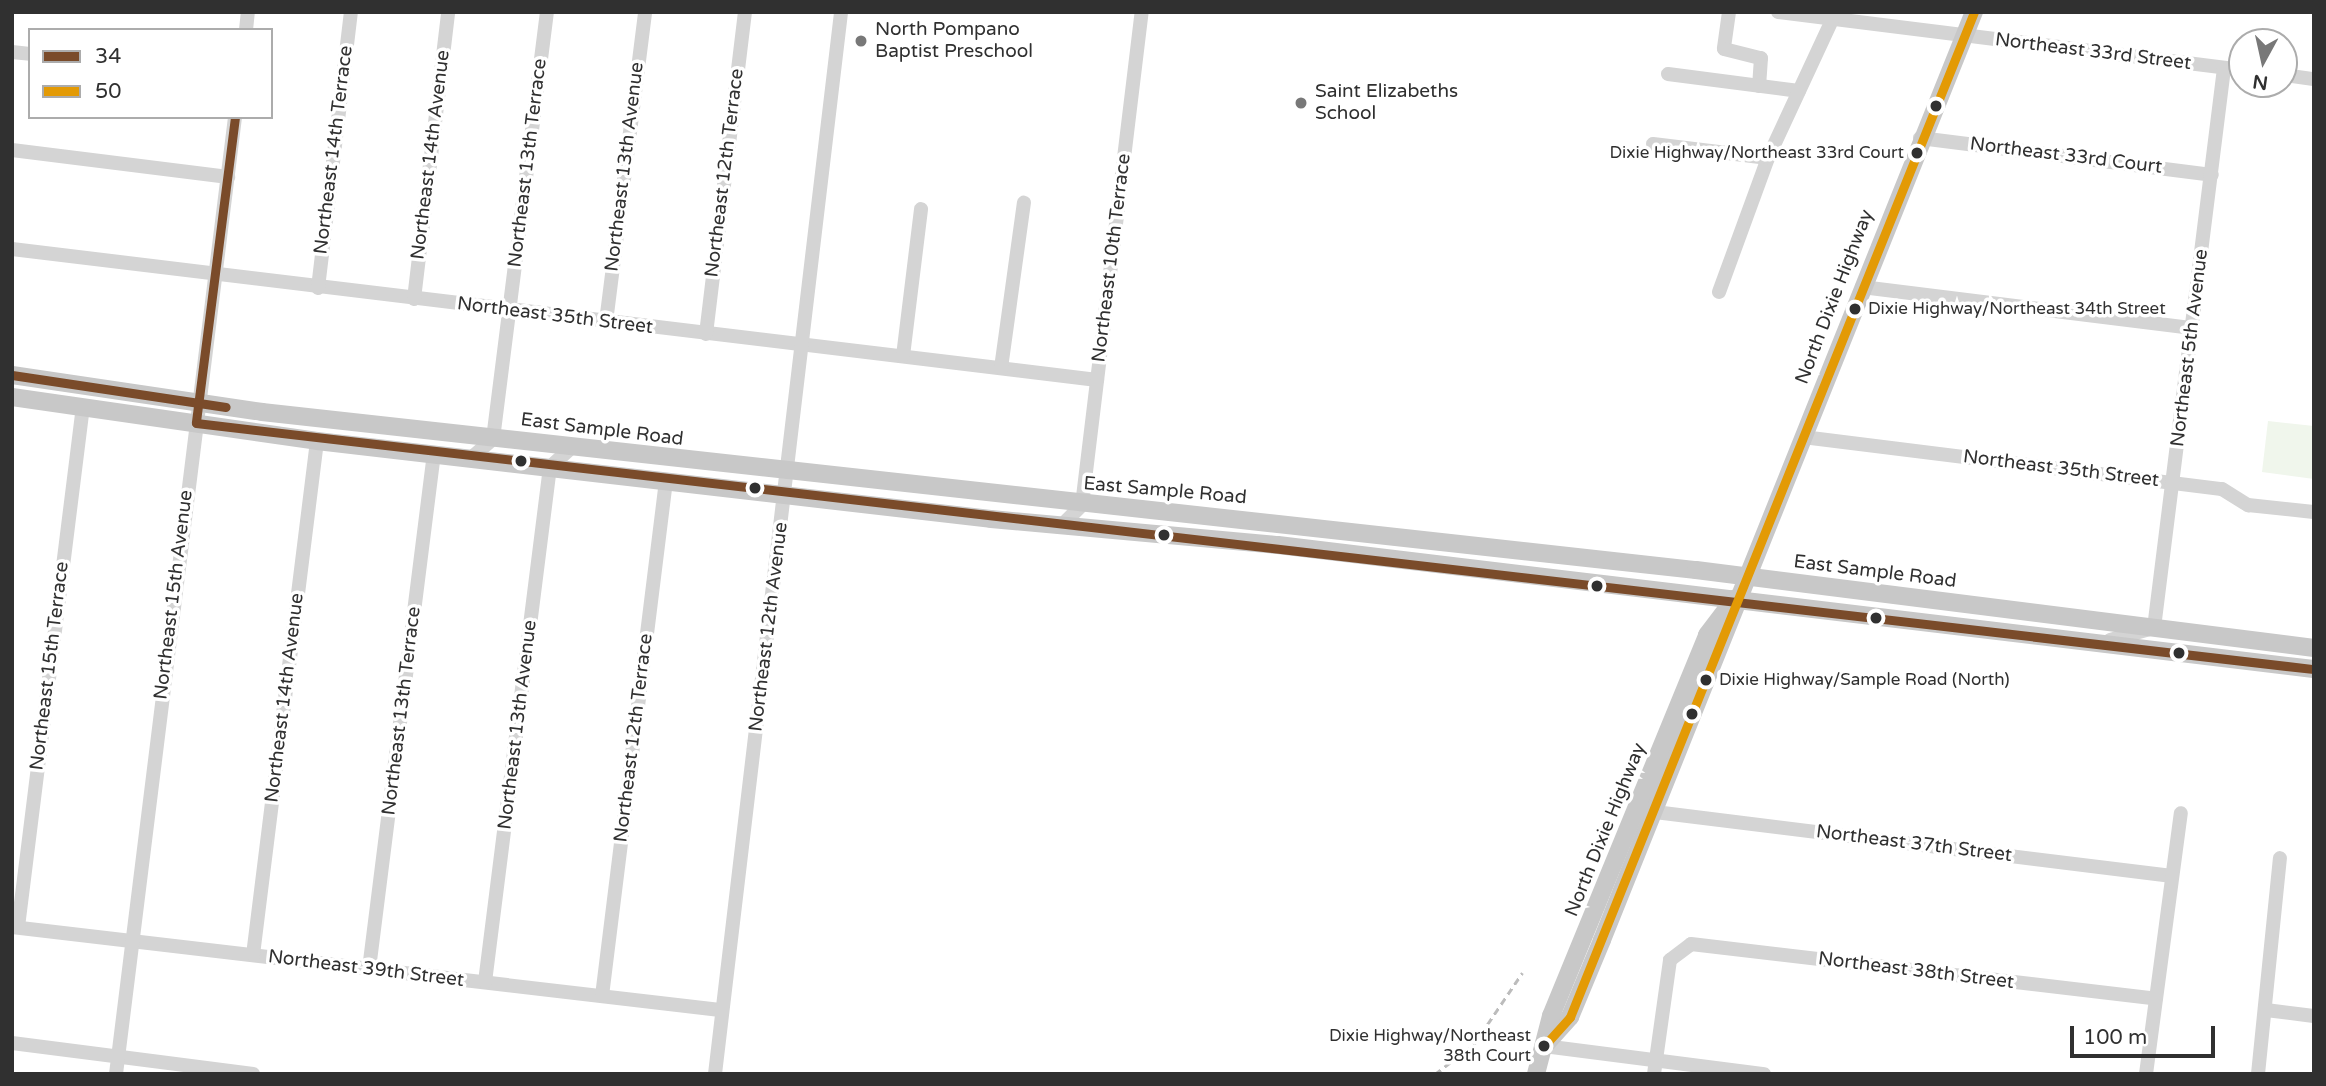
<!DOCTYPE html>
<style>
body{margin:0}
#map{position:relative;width:2326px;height:1086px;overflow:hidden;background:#fff;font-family:"Varela Round",sans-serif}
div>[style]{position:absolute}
.green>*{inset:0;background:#f0f6ec}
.minor>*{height:14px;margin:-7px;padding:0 7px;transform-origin:7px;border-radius:7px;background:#d4d4d4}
.major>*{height:18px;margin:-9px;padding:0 9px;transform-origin:9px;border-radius:9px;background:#c8c8c8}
.rail>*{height:2.5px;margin-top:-1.25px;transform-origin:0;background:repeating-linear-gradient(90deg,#bcbcbc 0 7px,transparent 0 12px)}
.bus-1>*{height:9px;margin:-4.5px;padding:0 4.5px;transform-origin:4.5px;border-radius:4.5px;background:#7a4b2a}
.bus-2>*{height:9px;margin:-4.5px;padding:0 4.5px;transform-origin:4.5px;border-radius:4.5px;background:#e39a05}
.dots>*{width:19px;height:19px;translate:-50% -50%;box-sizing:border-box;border:4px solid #fff;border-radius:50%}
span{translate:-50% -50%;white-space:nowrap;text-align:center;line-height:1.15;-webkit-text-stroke:7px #fff;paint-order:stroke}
.bus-label{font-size:17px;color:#303030}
.right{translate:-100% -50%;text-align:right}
.left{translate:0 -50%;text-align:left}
.poi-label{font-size:19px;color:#303030}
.street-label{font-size:19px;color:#303030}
.frame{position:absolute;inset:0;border:14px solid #303030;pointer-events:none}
.legend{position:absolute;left:28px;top:28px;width:245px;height:91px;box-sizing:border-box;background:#fff;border:2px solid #acacac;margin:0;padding:9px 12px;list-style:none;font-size:21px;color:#303030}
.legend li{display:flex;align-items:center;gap:14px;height:35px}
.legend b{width:35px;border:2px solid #acacac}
.north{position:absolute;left:2228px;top:28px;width:70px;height:70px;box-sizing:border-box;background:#fff;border:2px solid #acacac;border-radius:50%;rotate:188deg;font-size:19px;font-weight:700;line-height:28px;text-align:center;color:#303030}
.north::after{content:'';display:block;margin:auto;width:24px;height:32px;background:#787878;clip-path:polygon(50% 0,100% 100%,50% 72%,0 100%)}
.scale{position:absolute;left:2070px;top:1026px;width:145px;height:32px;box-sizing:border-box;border:4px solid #303030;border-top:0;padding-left:9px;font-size:21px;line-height:24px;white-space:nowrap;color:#303030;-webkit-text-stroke:5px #fff;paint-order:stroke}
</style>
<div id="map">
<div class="green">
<i style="clip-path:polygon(2268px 421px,2314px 426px,2314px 479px,2262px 472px)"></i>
</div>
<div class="minor">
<i style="left:1729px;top:12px;width:37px;rotate:98deg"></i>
<i style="left:1724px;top:49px;width:38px;rotate:14deg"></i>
<i style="left:1761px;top:58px;width:28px;rotate:94deg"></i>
<i style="left:1778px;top:12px;width:468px;rotate:7.1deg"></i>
<i style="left:246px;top:30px;width:18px;rotate:-84deg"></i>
<i style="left:12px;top:52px;width:18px;rotate:6deg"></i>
<i style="left:1668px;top:74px;width:132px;rotate:7.4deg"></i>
<i style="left:2284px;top:75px;width:30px;rotate:8deg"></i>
<i style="left:1920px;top:138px;width:294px;rotate:7.2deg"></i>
<i style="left:1653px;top:144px;width:116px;rotate:6.9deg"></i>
<i style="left:12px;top:150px;width:218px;rotate:7.1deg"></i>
<i style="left:12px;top:249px;width:1093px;rotate:6.88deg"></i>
<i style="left:1862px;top:287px;width:333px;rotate:7.1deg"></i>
<i style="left:318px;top:288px;width:278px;rotate:-83.2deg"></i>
<i style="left:1719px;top:292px;width:143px;rotate:-69.9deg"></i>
<i style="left:1768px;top:158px;width:152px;rotate:-65.1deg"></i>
<i style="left:414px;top:299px;width:289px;rotate:-83.2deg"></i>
<i style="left:606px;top:322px;width:312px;rotate:-82.8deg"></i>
<i style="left:706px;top:334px;width:324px;rotate:-83.1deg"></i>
<i style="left:903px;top:356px;width:148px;rotate:-83deg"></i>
<i style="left:1001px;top:368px;width:167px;rotate:-82.1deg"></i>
<i style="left:1803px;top:437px;width:422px;rotate:7.1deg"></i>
<i style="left:2222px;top:489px;width:31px;rotate:32deg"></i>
<i style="left:2248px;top:505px;width:66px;rotate:6.1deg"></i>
<i style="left:471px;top:458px;width:29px;rotate:-41deg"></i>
<i style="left:493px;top:439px;width:430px;rotate:-82.8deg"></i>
<i style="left:1062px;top:525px;width:28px;rotate:-45deg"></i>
<i style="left:1082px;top:505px;width:497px;rotate:-83.1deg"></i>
<i style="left:2110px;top:640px;width:46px;rotate:-15.3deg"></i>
<i style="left:2154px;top:628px;width:564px;rotate:-82.87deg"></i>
<i style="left:1655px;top:812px;width:521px;rotate:7.06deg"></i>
<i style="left:12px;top:927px;width:713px;rotate:6.69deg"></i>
<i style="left:18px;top:927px;width:525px;rotate:-82.89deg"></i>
<i style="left:253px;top:955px;width:518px;rotate:-82.9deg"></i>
<i style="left:369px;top:969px;width:520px;rotate:-82.82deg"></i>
<i style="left:485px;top:982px;width:519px;rotate:-82.81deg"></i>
<i style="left:550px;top:467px;width:28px;rotate:-42deg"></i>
<i style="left:602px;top:996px;width:519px;rotate:-82.92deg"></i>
<i style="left:2266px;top:1010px;width:48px;rotate:7.1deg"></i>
<i style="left:12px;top:1043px;width:243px;rotate:7.3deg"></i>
<i style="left:1544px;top:1046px;width:222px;rotate:7.3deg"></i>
<i style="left:116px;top:1074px;width:964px;rotate:-82.91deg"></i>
<i style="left:715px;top:1074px;width:1069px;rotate:-83.23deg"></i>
<i style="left:1654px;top:1074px;width:115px;rotate:-82deg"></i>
<i style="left:1670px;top:960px;width:26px;rotate:-37deg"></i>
<i style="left:1691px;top:944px;width:468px;rotate:6.7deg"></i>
<i style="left:2146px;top:1074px;width:263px;rotate:-82.4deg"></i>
<i style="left:2258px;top:1074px;width:217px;rotate:-84.2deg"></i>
</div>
<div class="major">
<i style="left:12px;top:375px;width:253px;rotate:8.4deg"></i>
<i style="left:262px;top:412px;width:1443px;rotate:6.29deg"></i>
<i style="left:1696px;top:570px;width:623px;rotate:7.19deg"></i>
<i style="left:12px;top:397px;width:308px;rotate:8.2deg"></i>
<i style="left:317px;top:441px;width:678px;rotate:6.6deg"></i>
<i style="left:991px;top:519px;width:288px;rotate:5.2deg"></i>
<i style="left:1278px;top:545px;width:1043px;rotate:6.83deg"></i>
<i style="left:1544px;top:1046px;width:39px;rotate:-48deg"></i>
<i style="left:1570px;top:1017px;width:83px;rotate:-67.4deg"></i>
<i style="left:1602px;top:940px;width:1000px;rotate:-68.16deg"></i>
<i style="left:1536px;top:1074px;width:60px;rotate:-75.5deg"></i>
<i style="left:1551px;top:1016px;width:412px;rotate:-67.7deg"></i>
<i style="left:1707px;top:635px;width:46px;rotate:-52.9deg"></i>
</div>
<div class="rail">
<i style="left:1435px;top:1074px;width:49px;rotate:-37.6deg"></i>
<i style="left:1474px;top:1044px;width:86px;rotate:-55.9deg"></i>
</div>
<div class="bus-1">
<i style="left:235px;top:117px;width:308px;rotate:97.3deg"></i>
<i style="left:196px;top:423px;width:2132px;rotate:6.63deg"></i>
<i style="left:12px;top:375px;width:216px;rotate:8.5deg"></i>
</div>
<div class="bus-2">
<i style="left:1544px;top:1046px;width:39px;rotate:-48deg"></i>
<i style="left:1570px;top:1017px;width:1083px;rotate:-68.1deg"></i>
</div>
<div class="dots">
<i style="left:861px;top:41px;background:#787878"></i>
<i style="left:1301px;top:103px;background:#787878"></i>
<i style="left:1936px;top:106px;background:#303030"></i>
<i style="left:1917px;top:153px;background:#303030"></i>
<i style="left:1855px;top:309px;background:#303030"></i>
<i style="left:521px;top:461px;background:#303030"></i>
<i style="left:755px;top:488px;background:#303030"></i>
<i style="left:1164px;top:535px;background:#303030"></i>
<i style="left:1597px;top:586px;background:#303030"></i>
<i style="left:1876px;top:618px;background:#303030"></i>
<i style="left:2179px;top:653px;background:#303030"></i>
<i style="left:1706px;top:680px;background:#303030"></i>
<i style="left:1692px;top:714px;background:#303030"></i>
<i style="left:1544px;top:1046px;background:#303030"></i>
</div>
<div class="bus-label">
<span class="right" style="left:1904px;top:153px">Dixie Highway/Northeast 33rd Court</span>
<span class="left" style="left:1868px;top:309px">Dixie Highway/Northeast 34th Street</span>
<span class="left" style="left:1719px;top:680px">Dixie Highway/Sample Road (North)</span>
<span class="right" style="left:1531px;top:1046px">Dixie Highway/Northeast<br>38th Court</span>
</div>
<div class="poi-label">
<span class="left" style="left:875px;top:41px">North Pompano<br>Baptist Preschool</span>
<span class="left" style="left:1315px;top:103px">Saint Elizabeths<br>School</span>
</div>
<div class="street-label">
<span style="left:2093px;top:52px;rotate:7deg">Northeast 33rd Street</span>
<span style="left:334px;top:150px;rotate:-83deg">Northeast 14th Terrace</span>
<span style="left:431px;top:155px;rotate:-83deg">Northeast 14th Avenue</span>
<span style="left:2066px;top:156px;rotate:7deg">Northeast 33rd Court</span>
<span style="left:528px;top:163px;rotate:-83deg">Northeast 13th Terrace</span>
<span style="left:625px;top:167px;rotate:-83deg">Northeast 13th Avenue</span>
<span style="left:725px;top:173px;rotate:-83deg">Northeast 12th Terrace</span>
<span style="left:1112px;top:258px;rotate:-83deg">Northeast 10th Terrace</span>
<span style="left:1835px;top:297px;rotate:-69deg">North Dixie Highway</span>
<span style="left:555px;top:316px;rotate:7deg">Northeast 35th Street</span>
<span style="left:2190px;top:348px;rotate:-83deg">Northeast 5th Avenue</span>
<span style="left:602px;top:430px;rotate:7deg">East Sample Road</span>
<span style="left:2061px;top:469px;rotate:7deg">Northeast 35th Street</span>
<span style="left:1165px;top:491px;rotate:5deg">East Sample Road</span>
<span style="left:1875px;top:572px;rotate:7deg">East Sample Road</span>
<span style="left:174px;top:595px;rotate:-83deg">Northeast 15th Avenue</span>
<span style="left:769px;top:627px;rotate:-83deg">Northeast 12th Avenue</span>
<span style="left:50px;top:666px;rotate:-83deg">Northeast 15th Terrace</span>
<span style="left:285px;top:698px;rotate:-83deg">Northeast 14th Avenue</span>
<span style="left:402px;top:711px;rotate:-83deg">Northeast 13th Terrace</span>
<span style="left:518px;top:725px;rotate:-83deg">Northeast 13th Avenue</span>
<span style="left:634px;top:738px;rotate:-83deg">Northeast 12th Terrace</span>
<span style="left:1606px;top:830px;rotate:-68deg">North Dixie Highway</span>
<span style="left:1914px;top:844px;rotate:7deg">Northeast 37th Street</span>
<span style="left:366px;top:969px;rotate:7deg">Northeast 39th Street</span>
<span style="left:1916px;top:971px;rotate:7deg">Northeast 38th Street</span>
</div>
<div class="frame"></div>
<ul class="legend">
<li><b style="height:9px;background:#7a4b2a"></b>34</li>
<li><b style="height:9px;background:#e39a05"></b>50</li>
</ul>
<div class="north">N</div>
<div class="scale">100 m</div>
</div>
